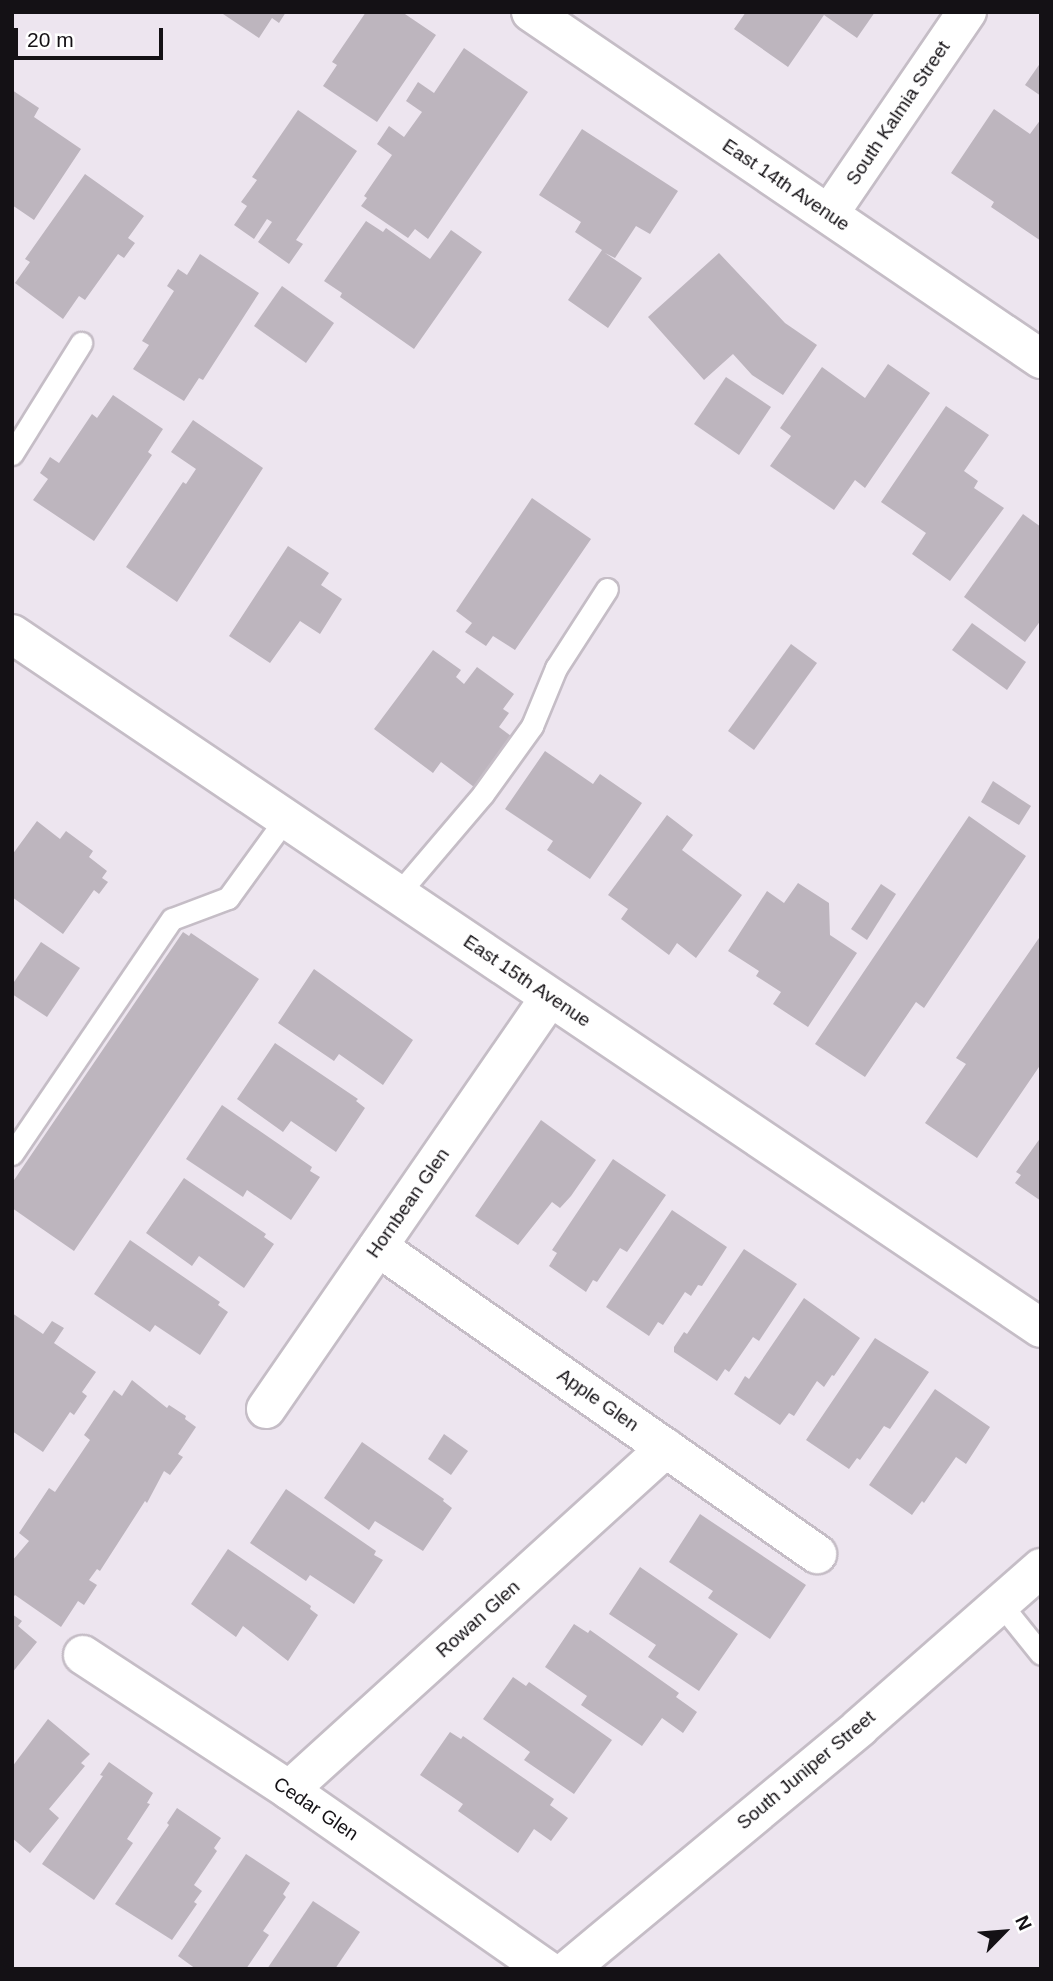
<!DOCTYPE html>
<style>
body{margin:0}
#map{position:relative;width:1053px;height:1981px;overflow:hidden;background:#ede5ef;font-family:Helvetica,sans-serif}
div>[style]{position:absolute}
.building>*{inset:0;background:#bdb5be}
.roads{filter:drop-shadow(2px 0 #c5bdc6) drop-shadow(-2px 0 #c5bdc6) drop-shadow(0 2px #c5bdc6) drop-shadow(0 -2px #c5bdc6)}
.service>*{height:21px;margin:-10.5px;padding:0 10.5px;transform-origin:10.5px;border-radius:10.5px;background:#fff}
.minor>*{height:38px;margin:-19px;padding:0 19px;transform-origin:19px;border-radius:19px;background:#fff}
.tertiary>*{height:38px;margin:-19px;padding:0 19px;transform-origin:19px;border-radius:19px;background:#fff}
.secondary>*{height:38px;margin:-19px;padding:0 19px;transform-origin:19px;border-radius:19px;background:#fff}
span{translate:-50% -50%;white-space:nowrap;text-align:center;line-height:1.15;-webkit-text-stroke:5px #fff;paint-order:stroke}
.street-label{font-size:19px;color:#141115}
.frame{position:absolute;inset:0;border:14px solid #141115;pointer-events:none}
.north{position:absolute;left:969px;top:1897px;width:70px;height:70px;-webkit-text-stroke:5px #fff;paint-order:stroke;rotate:65deg;font-size:19px;font-weight:700;line-height:28px;text-align:center;color:#141115}
.north::after{content:'';display:block;margin:auto;width:24px;height:32px;background:#141115;clip-path:polygon(50% 0,100% 100%,50% 72%,0 100%)}
.scale{position:absolute;left:14px;top:28px;width:149px;height:32px;box-sizing:border-box;border:4px solid #141115;border-top:0;padding-left:9px;font-size:21px;line-height:24px;white-space:nowrap;color:#141115;-webkit-text-stroke:5px #fff;paint-order:stroke}
</style>
<div id="map">
<div class="building">
<i style="clip-path:polygon(220px 12px,286px 12px,279px 23px,272px 18px,259px 38px)"></i>
<i style="clip-path:polygon(366px 12px,402px 12px,436px 35px,377px 122px,323px 86px,337px 65px,332px 62px)"></i>
<i style="clip-path:polygon(746px 12px,875px 12px,857px 38px,824px 15px,788px 67px,734px 29px)"></i>
<i style="clip-path:polygon(464px 48px,528px 92px,428px 239px,415px 229px,408px 238px,361px 206px,367px 198px,364px 196px,392px 155px,377px 144px,389px 126px,404px 137px,422px 112px,406px 101px,418px 82px,434px 93px)"></i>
<i style="clip-path:polygon(1041px 62px,1041px 96px,1025px 85px)"></i>
<i style="clip-path:polygon(12px 90px,39px 108px,34px 117px,81px 149px,34px 220px,12px 205px)"></i>
<i style="clip-path:polygon(994px 109px,1030px 134px,1041px 119px,1041px 241px,991px 207px,994px 202px,951px 173px)"></i>
<i style="clip-path:polygon(298px 110px,357px 151px,296px 240px,303px 244px,289px 264px,258px 242px,272px 222px,267px 219px,254px 239px,234px 225px,247px 206px,241px 202px,257px 180px,252px 177px)"></i>
<i style="clip-path:polygon(582px 129px,678px 191px,650px 234px,636px 226px,615px 258px,605px 253px,642px 278px,608px 328px,568px 300px,602px 250px,575px 232px,581px 222px,539px 195px)"></i>
<i style="clip-path:polygon(85px 174px,144px 216px,128px 238px,135px 243px,124px 258px,118px 254px,85px 300px,79px 296px,63px 319px,15px 283px,30px 262px,25px 259px)"></i>
<i style="clip-path:polygon(366px 221px,383px 232px,386px 228px,430px 259px,451px 230px,482px 252px,414px 349px,340px 297px,342px 293px,324px 281px)"></i>
<i style="clip-path:polygon(719px 253px,785px 323px,817px 345px,783px 395px,752px 375px,733px 354px,704px 380px,648px 317px)"></i>
<i style="clip-path:polygon(200px 254px,259px 293px,203px 380px,199px 378px,184px 401px,133px 369px,149px 345px,142px 341px,174px 291px,167px 286px,178px 269px,187px 275px)"></i>
<i style="clip-path:polygon(282px 286px,334px 323px,306px 363px,254px 326px)"></i>
<i style="clip-path:polygon(888px 364px,930px 393px,865px 488px,855px 480px,834px 510px,770px 466px,791px 436px,780px 428px,822px 367px,865px 398px)"></i>
<i style="clip-path:polygon(726px 377px,771px 407px,739px 455px,694px 424px)"></i>
<i style="clip-path:polygon(113px 395px,163px 429px,148px 452px,152px 455px,94px 541px,33px 500px,48px 479px,40px 473px,50px 457px,59px 463px,92px 414px,97px 418px)"></i>
<i style="clip-path:polygon(946px 406px,989px 435px,964px 471px,978px 481px,974px 488px,1004px 508px,950px 581px,912px 554px,926px 533px,881px 502px)"></i>
<i style="clip-path:polygon(193px 420px,263px 468px,177px 602px,126px 567px,183px 482px,186px 484px,196px 469px,171px 452px)"></i>
<i style="clip-path:polygon(532px 498px,591px 539px,515px 650px,493px 636px,486px 646px,465px 632px,472px 623px,456px 611px)"></i>
<i style="clip-path:polygon(1023px 514px,1041px 527px,1041px 620px,1025px 642px,964px 597px)"></i>
<i style="clip-path:polygon(288px 546px,329px 573px,321px 585px,342px 599px,320px 634px,300px 621px,270px 663px,229px 636px)"></i>
<i style="clip-path:polygon(972px 623px,1026px 662px,1007px 690px,952px 650px)"></i>
<i style="clip-path:polygon(791px 644px,817px 663px,754px 750px,728px 731px)"></i>
<i style="clip-path:polygon(433px 650px,461px 670px,456px 677px,464px 684px,477px 667px,514px 694px,503px 709px,509px 713px,499px 727px,511px 736px,474px 787px,441px 762px,433px 773px,374px 729px)"></i>
<i style="clip-path:polygon(545px 751px,593px 784px,600px 774px,642px 803px,590px 879px,547px 850px,553px 841px,505px 809px)"></i>
<i style="clip-path:polygon(993px 781px,1031px 806px,1019px 825px,981px 802px)"></i>
<i style="clip-path:polygon(667px 815px,693px 835px,682px 850px,742px 895px,696px 958px,677px 943px,669px 955px,621px 919px,628px 909px,608px 895px)"></i>
<i style="clip-path:polygon(969px 816px,1026px 856px,924px 1008px,916px 1002px,865px 1077px,815px 1044px)"></i>
<i style="clip-path:polygon(37px 821px,60px 839px,66px 831px,93px 851px,89px 857px,107px 871px,102px 878px,108px 882px,99px 894px,94px 890px,63px 934px,12px 897px,12px 855px)"></i>
<i style="clip-path:polygon(798px 883px,829px 903px,830px 935px,857px 953px,808px 1027px,773px 1004px,781px 992px,756px 976px,759px 971px,728px 951px,767px 891px,784px 903px)"></i>
<i style="clip-path:polygon(881px 884px,896px 894px,867px 940px,851px 929px)"></i>
<i style="clip-path:polygon(183px 932px,189px 936px,191px 933px,259px 979px,74px 1251px,12px 1208px,12px 1183px)"></i>
<i style="clip-path:polygon(1041px 935px,1041px 1064px,977px 1158px,925px 1123px,966px 1064px,956px 1058px)"></i>
<i style="clip-path:polygon(41px 942px,80px 968px,47px 1017px,12px 994px,12px 985px)"></i>
<i style="clip-path:polygon(314px 969px,413px 1040px,383px 1085px,339px 1054px,334px 1061px,278px 1023px)"></i>
<i style="clip-path:polygon(275px 1043px,358px 1099px,356px 1101px,365px 1108px,336px 1152px,291px 1121px,283px 1132px,237px 1099px)"></i>
<i style="clip-path:polygon(222px 1105px,312px 1167px,310px 1171px,320px 1177px,291px 1220px,247px 1190px,243px 1197px,186px 1159px)"></i>
<i style="clip-path:polygon(541px 1120px,596px 1160px,571px 1196px,560px 1208px,552px 1202px,518px 1245px,475px 1216px)"></i>
<i style="clip-path:polygon(1041px 1137px,1041px 1201px,1015px 1183px,1021px 1175px,1016px 1172px)"></i>
<i style="clip-path:polygon(613px 1159px,666px 1195px,627px 1252px,620px 1248px,597px 1282px,593px 1280px,586px 1292px,549px 1266px,557px 1253px,552px 1250px)"></i>
<i style="clip-path:polygon(184px 1178px,266px 1234px,264px 1237px,274px 1244px,244px 1288px,199px 1256px,192px 1266px,146px 1233px)"></i>
<i style="clip-path:polygon(672px 1210px,727px 1247px,702px 1286px,698px 1285px,691px 1296px,685px 1292px,663px 1325px,658px 1322px,649px 1336px,606px 1307px)"></i>
<i style="clip-path:polygon(130px 1240px,220px 1302px,218px 1305px,228px 1312px,200px 1355px,155px 1325px,150px 1332px,94px 1294px)"></i>
<i style="clip-path:polygon(744px 1249px,797px 1284px,759px 1341px,753px 1337px,729px 1372px,725px 1369px,717px 1381px,674px 1352px,674px 1347px,684px 1332px,687px 1334px)"></i>
<i style="clip-path:polygon(804px 1298px,860px 1338px,834px 1376px,832px 1375px,824px 1387px,817px 1381px,794px 1416px,789px 1413px,780px 1425px,734px 1394px,745px 1376px,749px 1379px)"></i>
<i style="clip-path:polygon(12px 1313px,43px 1334px,52px 1321px,64px 1328px,54px 1343px,96px 1372px,82px 1392px,87px 1396px,74px 1415px,70px 1412px,43px 1452px,12px 1431px)"></i>
<i style="clip-path:polygon(875px 1338px,929px 1372px,890px 1429px,884px 1426px,860px 1460px,857px 1458px,849px 1469px,806px 1440px)"></i>
<i style="clip-path:polygon(132px 1380px,167px 1408px,169px 1405px,186px 1416px,185px 1419px,196px 1427px,178px 1454px,183px 1457px,170px 1475px,164px 1471px,147px 1503px,145px 1501px,100px 1571px,97px 1569px,89px 1580px,97px 1585px,84px 1605px,78px 1601px,61px 1627px,15px 1595px,12px 1599px,12px 1561px,29px 1541px,19px 1533px,49px 1488px,55px 1492px,90px 1440px,84px 1435px,114px 1390px,122px 1396px)"></i>
<i style="clip-path:polygon(935px 1389px,990px 1427px,966px 1464px,956px 1457px,924px 1503px,922px 1501px,912px 1515px,869px 1485px)"></i>
<i style="clip-path:polygon(444px 1434px,468px 1451px,451px 1475px,428px 1459px)"></i>
<i style="clip-path:polygon(362px 1442px,444px 1499px,443px 1501px,452px 1508px,423px 1551px,375px 1521px,369px 1530px,324px 1498px)"></i>
<i style="clip-path:polygon(286px 1489px,376px 1551px,374px 1555px,383px 1560px,354px 1604px,310px 1575px,306px 1581px,250px 1543px)"></i>
<i style="clip-path:polygon(700px 1514px,806px 1585px,770px 1639px,708px 1598px,713px 1591px,669px 1562px)"></i>
<i style="clip-path:polygon(228px 1549px,311px 1606px,310px 1609px,318px 1615px,288px 1661px,243px 1626px,236px 1637px,191px 1604px)"></i>
<i style="clip-path:polygon(640px 1567px,738px 1634px,699px 1691px,648px 1657px,656px 1645px,609px 1614px)"></i>
<i style="clip-path:polygon(12px 1614px,22px 1621px,18px 1626px,37px 1642px,12px 1673px)"></i>
<i style="clip-path:polygon(574px 1624px,588px 1633px,590px 1630px,679px 1693px,676px 1697px,697px 1712px,683px 1733px,662px 1718px,642px 1746px,581px 1705px,587px 1696px,545px 1667px)"></i>
<i style="clip-path:polygon(513px 1677px,526px 1686px,529px 1682px,612px 1740px,574px 1794px,524px 1760px,530px 1752px,483px 1719px)"></i>
<i style="clip-path:polygon(48px 1719px,90px 1754px,81px 1763px,85px 1766px,49px 1809px,59px 1818px,30px 1853px,12px 1838px,12px 1767px)"></i>
<i style="clip-path:polygon(450px 1732px,461px 1739px,463px 1736px,554px 1799px,550px 1805px,568px 1818px,551px 1841px,534px 1829px,518px 1853px,458px 1811px,463px 1804px,420px 1775px)"></i>
<i style="clip-path:polygon(109px 1762px,153px 1793px,147px 1803px,150px 1804px,127px 1839px,133px 1843px,94px 1900px,42px 1864px,103px 1776px,100px 1775px)"></i>
<i style="clip-path:polygon(177px 1808px,221px 1838px,214px 1848px,217px 1851px,194px 1885px,202px 1891px,194px 1902px,197px 1904px,172px 1940px,115px 1904px,169px 1825px,167px 1823px)"></i>
<i style="clip-path:polygon(246px 1854px,290px 1883px,283px 1894px,286px 1897px,263px 1931px,269px 1935px,246px 1969px,196px 1969px,178px 1956px)"></i>
<i style="clip-path:polygon(313px 1901px,360px 1932px,335px 1969px,267px 1969px)"></i>
</div>
<div class="roads">
<div class="service">
<i style="left:12px;top:454px;width:131px;rotate:-58.1deg"></i>
<i style="left:398px;top:894px;width:131px;rotate:-49.6deg"></i>
<i style="left:483px;top:794px;width:84px;rotate:-54.2deg"></i>
<i style="left:532px;top:726px;width:63px;rotate:-67.5deg"></i>
<i style="left:556px;top:668px;width:94px;rotate:-57.2deg"></i>
<i style="left:12px;top:1154px;width:284px;rotate:-55.8deg"></i>
<i style="left:172px;top:919px;width:60px;rotate:-20.6deg"></i>
<i style="left:228px;top:898px;width:99px;rotate:-54.1deg"></i>
<i style="left:1000px;top:1603px;width:65px;rotate:51.2deg"></i>
</div>
<div class="minor">
<i style="left:531px;top:12px;width:617px;rotate:34.23deg"></i>
<i style="left:829px;top:214px;width:245px;rotate:-55.7deg"></i>
<i style="left:378px;top:1247px;width:536px;rotate:34.97deg"></i>
<i style="left:266px;top:1409px;width:500px;rotate:-55.42deg"></i>
<i style="left:83px;top:1655px;width:246px;rotate:33.2deg"></i>
<i style="left:289px;top:1790px;width:313px;rotate:34.9deg"></i>
<i style="left:289px;top:1790px;width:509px;rotate:-42.21deg"></i>
</div>
<div class="tertiary">
<i style="left:12px;top:634px;width:1241px;rotate:34deg"></i>
</div>
<div class="secondary">
<i style="left:569px;top:1969px;width:378px;rotate:-39.7deg"></i>
<i style="left:860px;top:1727px;width:241px;rotate:-41.3deg"></i>
</div>
</div>
<div class="street-label">
<span style="left:898px;top:113px;rotate:-56deg">South Kalmia Street</span>
<span style="left:786px;top:185px;rotate:34deg">East 14th Avenue</span>
<span style="left:527px;top:981px;rotate:34deg">East 15th Avenue</span>
<span style="left:408px;top:1203px;rotate:-55deg">Hornbean Glen</span>
<span style="left:598px;top:1400px;rotate:35deg">Apple Glen</span>
<span style="left:478px;top:1619px;rotate:-42deg">Rowan Glen</span>
<span style="left:806px;top:1770px;rotate:-40deg">South Juniper Street</span>
<span style="left:316px;top:1809px;rotate:34deg">Cedar Glen</span>
</div>
<div class="frame"></div>
<div class="north">N</div>
<div class="scale">20 m</div>
</div>
